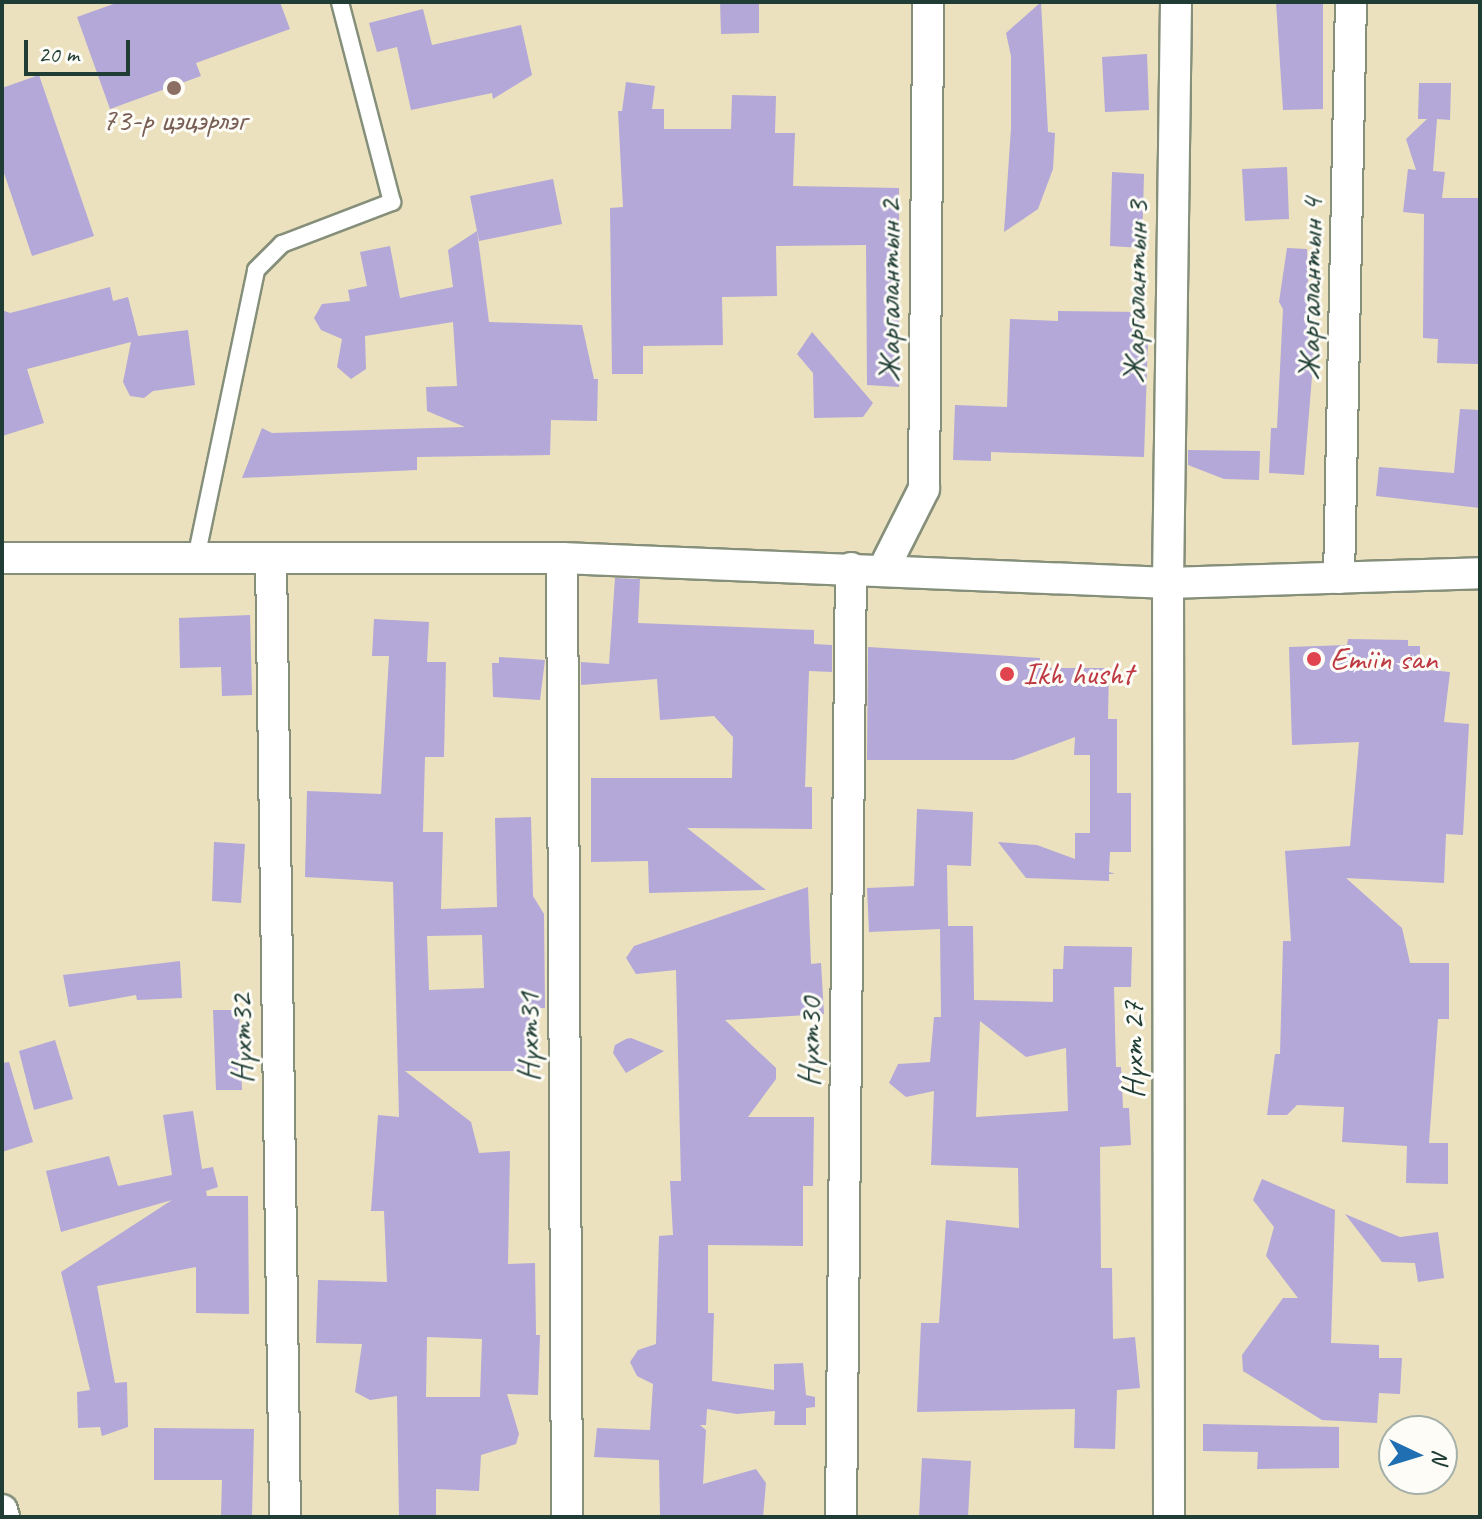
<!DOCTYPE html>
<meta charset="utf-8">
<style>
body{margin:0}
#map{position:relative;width:1482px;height:1519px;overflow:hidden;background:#ebe1bf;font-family:Caveat,sans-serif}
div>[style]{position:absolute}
.building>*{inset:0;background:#b3a8d7}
.roads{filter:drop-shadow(2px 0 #858f7a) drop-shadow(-2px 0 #858f7a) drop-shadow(0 2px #858f7a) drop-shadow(0 -2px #858f7a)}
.service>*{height:16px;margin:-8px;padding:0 8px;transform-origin:8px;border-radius:8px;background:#fff}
.minor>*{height:30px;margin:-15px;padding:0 15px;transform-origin:15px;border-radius:15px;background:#fff}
.dots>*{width:22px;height:22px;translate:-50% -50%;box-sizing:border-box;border:4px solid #fdfcf7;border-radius:50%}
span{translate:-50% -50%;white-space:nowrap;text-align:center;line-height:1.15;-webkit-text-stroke:6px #fdfcf7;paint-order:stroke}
.education-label{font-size:32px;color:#785e54}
.street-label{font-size:32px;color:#1f3d34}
.health-label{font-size:32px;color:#be3a42}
.left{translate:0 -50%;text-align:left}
.frame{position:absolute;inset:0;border:4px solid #1f3d34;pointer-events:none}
.north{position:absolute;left:1378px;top:1415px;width:80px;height:80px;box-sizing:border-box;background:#fdfcf7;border:2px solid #a4b0a9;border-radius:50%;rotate:94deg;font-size:22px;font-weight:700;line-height:32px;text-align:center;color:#1f3d34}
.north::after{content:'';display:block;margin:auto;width:28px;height:36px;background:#1f6fb2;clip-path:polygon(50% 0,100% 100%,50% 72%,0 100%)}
.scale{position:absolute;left:24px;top:40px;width:106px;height:36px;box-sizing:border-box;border:4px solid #1f3d34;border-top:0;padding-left:10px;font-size:24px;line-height:28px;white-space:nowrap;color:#1f3d34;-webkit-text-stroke:6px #fdfcf7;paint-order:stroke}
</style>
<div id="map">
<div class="building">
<i style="clip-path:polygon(119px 2px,280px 2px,290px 29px,196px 63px,201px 76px,110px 109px,77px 17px)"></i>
<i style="clip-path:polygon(720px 2px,759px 2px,759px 33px,721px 34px)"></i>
<i style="clip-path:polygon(1041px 2px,1048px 132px,1055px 133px,1053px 169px,1038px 209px,1004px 232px,1011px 128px,1011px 56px,1006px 33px)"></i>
<i style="clip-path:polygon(1276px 2px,1323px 2px,1323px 109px,1283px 110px)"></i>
<i style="clip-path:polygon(423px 9px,432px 45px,521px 25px,532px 75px,493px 99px,492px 93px,411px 110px,397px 47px,377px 52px,369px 23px)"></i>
<i style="clip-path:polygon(1147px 54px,1149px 110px,1105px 112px,1102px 57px)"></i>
<i style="clip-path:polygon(39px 75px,94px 236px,32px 256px,2px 167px,2px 88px)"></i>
<i style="clip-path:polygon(626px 82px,655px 86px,652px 109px,664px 109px,664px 129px,731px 129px,732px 95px,776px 96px,775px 133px,795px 133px,793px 186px,899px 188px,899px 387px,867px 385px,866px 245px,776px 246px,777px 296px,722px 297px,723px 345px,643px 346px,643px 374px,612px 374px,610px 208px,623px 207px,618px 111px,622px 111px)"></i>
<i style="clip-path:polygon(1419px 83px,1451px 83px,1450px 120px,1437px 119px,1433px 171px,1445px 172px,1442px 198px,1480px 198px,1480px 364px,1437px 363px,1438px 339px,1423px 338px,1424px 214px,1403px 212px,1408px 169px,1416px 170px,1406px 139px,1427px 119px,1418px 119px)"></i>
<i style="clip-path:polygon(1287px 167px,1289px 219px,1245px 221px,1242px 169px)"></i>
<i style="clip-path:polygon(1112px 172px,1144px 174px,1142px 248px,1110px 246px)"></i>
<i style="clip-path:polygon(553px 179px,562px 224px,479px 241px,470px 196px)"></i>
<i style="clip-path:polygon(477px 231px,489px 322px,582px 325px,594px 379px,598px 379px,597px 421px,551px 420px,550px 455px,417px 457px,417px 470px,242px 478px,262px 428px,272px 433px,465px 427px,427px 411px,426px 387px,457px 386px,453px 322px,365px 336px,366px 369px,351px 379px,337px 367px,342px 339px,321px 330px,314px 318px,322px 304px,350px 301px,348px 290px,367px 286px,360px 252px,390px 246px,400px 298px,453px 287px,448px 250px)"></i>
<i style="clip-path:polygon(1287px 248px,1307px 249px,1310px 327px,1316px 327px,1304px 475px,1269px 473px,1271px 428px,1277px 428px,1283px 309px,1279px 302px)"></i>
<i style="clip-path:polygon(110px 287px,113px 301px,128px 297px,138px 336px,188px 330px,195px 385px,153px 391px,144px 398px,130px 396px,123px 382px,131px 342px,27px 369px,44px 423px,2px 436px,2px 310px,10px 313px)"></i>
<i style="clip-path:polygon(1058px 311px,1140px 312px,1140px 339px,1148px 340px,1144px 457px,991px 452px,991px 461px,953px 460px,955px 405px,1007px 407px,1010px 319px,1058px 321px)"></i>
<i style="clip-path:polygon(812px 332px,873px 403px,863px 417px,814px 418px,813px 373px,797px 354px)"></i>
<i style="clip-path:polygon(1460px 409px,1480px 410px,1480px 508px,1376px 496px,1379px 467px,1454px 473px)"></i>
<i style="clip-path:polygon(1188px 450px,1260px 451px,1259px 480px,1224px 479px,1188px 465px)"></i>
<i style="clip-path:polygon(615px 578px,640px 579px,638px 623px,814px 630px,814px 644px,832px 645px,832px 672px,809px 671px,805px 787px,812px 787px,812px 829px,687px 828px,766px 890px,649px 893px,648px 861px,591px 862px,591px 778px,732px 778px,733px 737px,714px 716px,660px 720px,657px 679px,581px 685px,581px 662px,609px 664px)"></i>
<i style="clip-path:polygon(250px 615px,252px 695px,222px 696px,221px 667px,180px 668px,179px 618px)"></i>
<i style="clip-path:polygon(evenodd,374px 619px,429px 622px,427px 662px,446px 662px,444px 757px,425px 757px,423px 832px,443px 832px,441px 909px,497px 907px,495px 818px,531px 817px,533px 896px,544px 914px,545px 1008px,530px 1008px,531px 1071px,405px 1071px,471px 1122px,479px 1153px,510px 1151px,508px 1264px,535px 1263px,536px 1335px,540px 1335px,538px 1395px,507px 1394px,519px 1434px,516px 1444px,481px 1455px,479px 1491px,436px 1489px,436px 1517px,399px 1517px,397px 1396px,370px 1400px,355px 1392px,362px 1344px,316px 1343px,318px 1280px,387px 1282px,384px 1211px,371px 1211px,378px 1115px,399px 1117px,393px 882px,305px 877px,307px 791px,381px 794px,389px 656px,372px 656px,374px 619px,482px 935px,484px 988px,429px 990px,427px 936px,482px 935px,374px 619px,427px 1337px,482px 1339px,480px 1397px,426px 1397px,427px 1337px)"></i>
<i style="clip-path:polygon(1348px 639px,1408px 640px,1408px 646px,1420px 646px,1420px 669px,1450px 672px,1444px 722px,1469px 724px,1463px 835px,1446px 834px,1444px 883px,1346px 878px,1402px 928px,1410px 963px,1449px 963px,1449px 1019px,1438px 1019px,1429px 1143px,1448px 1143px,1448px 1184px,1406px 1183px,1407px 1146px,1342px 1142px,1344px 1107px,1297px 1105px,1287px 1115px,1267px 1115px,1275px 1054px,1280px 1054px,1283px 941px,1291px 941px,1285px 851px,1350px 846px,1359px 742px,1292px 745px,1289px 647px,1347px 645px)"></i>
<i style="clip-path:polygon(868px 647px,1040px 658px,1040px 668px,1109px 668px,1108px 719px,1117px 719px,1117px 793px,1131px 793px,1131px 852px,1110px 852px,1109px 872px,1115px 874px,1109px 874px,1109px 881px,1026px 878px,998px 842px,1037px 845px,1075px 859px,1075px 833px,1090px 833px,1090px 755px,1074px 755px,1075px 737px,1013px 760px,867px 760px)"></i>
<i style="clip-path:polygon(499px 657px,545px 660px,540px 700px,493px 697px,492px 663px,499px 663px)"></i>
<i style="clip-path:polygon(evenodd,917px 809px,973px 812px,971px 866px,947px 865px,948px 926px,973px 926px,974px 1000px,1053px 1002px,1053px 969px,1063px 969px,1064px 946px,1132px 947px,1131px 987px,1114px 987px,1116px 1067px,1121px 1067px,1123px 1108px,1129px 1108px,1131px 1145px,1100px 1147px,1101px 1268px,1112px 1268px,1113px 1339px,1135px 1337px,1140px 1388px,1117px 1390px,1115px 1449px,1074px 1448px,1075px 1409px,917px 1412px,921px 1323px,939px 1323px,946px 1220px,1019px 1228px,1018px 1168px,931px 1165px,934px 1091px,906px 1097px,889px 1083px,898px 1064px,930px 1062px,934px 1017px,941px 1017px,940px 929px,869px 932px,867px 888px,914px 886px,917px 809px,980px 1021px,1026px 1057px,1066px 1048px,1068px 1111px,976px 1117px,980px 1021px)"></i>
<i style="clip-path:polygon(214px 842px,245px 844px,241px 903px,212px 901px)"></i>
<i style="clip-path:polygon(808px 887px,811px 964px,821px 963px,824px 1014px,725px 1020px,776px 1068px,776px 1079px,748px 1117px,814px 1117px,813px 1186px,803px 1186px,803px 1246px,708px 1245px,708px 1313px,714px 1313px,712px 1381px,774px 1390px,774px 1364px,803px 1363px,806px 1395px,815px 1397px,815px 1407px,806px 1408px,806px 1425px,774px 1425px,775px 1411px,737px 1414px,707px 1409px,706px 1425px,700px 1425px,706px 1430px,703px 1484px,756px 1469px,766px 1483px,763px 1517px,660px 1517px,659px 1460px,594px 1457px,597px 1428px,650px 1430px,653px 1384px,637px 1376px,630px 1362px,638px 1350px,656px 1344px,659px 1236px,673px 1235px,670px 1181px,681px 1181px,676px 970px,636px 974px,626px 958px,634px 946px)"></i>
<i style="clip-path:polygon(180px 961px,182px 998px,137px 1000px,136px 995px,69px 1007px,63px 975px)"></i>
<i style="clip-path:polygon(213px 1010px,239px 1010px,242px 1090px,216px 1090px)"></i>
<i style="clip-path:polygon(626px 1039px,631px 1038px,664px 1051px,626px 1073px,613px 1053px,615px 1045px)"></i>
<i style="clip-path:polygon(55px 1040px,73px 1099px,34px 1110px,19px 1051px)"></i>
<i style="clip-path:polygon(9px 1062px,33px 1142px,2px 1152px,2px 1063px)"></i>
<i style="clip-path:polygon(193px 1111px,202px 1169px,213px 1167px,218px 1187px,206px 1191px,207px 1196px,248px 1196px,249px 1314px,196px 1313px,196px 1267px,97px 1286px,115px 1383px,127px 1382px,128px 1427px,102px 1436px,100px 1427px,78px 1428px,77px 1392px,90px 1390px,61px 1272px,172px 1200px,61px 1232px,46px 1171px,109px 1156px,118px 1186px,172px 1175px,163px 1115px)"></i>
<i style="clip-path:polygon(1262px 1179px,1335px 1210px,1331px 1343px,1379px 1345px,1379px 1358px,1402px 1358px,1400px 1394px,1379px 1393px,1377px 1423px,1322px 1420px,1243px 1371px,1242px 1355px,1283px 1298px,1298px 1298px,1266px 1256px,1274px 1227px,1253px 1200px)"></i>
<i style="clip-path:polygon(1345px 1214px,1400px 1237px,1438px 1232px,1444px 1278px,1418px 1282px,1415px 1263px,1382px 1262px)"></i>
<i style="clip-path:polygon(1203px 1424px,1339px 1427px,1339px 1468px,1257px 1469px,1258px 1452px,1203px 1451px)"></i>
<i style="clip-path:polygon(154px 1428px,254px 1429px,252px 1517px,221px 1517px,222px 1480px,154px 1480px)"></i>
<i style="clip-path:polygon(922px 1458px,971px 1461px,968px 1517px,919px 1517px)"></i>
</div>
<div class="roads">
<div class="service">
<i style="left:196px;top:558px;width:294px;rotate:-78.2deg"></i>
<i style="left:256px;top:270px;width:37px;rotate:-45deg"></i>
<i style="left:282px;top:244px;width:118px;rotate:-20.9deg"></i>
<i style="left:392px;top:202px;width:207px;rotate:-104.6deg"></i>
</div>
<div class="minor">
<i style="left:2px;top:558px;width:560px"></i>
<i style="left:562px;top:558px;width:607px;rotate:2.36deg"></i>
<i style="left:1168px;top:583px;width:312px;rotate:-1.8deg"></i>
<i style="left:562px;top:558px;width:959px;rotate:89.7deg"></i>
<i style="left:271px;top:559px;width:958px;rotate:89.16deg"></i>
<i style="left:883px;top:570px;width:91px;rotate:-63.2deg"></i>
<i style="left:924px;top:489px;width:487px;rotate:-89.5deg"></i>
<i style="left:1339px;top:578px;width:576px;rotate:-88.81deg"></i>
<i style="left:2px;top:1510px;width:7px;rotate:74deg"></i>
<i style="left:841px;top:1517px;width:949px;rotate:-89.4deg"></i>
<i style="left:1169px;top:1517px;width:934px;rotate:-90.06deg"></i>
<i style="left:1168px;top:583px;width:581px;rotate:-89.21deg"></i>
</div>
</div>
<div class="dots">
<i style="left:174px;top:88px;background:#8d6e63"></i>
<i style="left:1314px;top:659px;background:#e0444e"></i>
<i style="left:1007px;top:674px;background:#e0444e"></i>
</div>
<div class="education-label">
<span style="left:174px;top:120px">73-р цэцэрлэг</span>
</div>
<div class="street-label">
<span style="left:1311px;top:289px;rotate:-89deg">Жаргалантын 4</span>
<span style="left:890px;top:291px;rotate:-90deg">Жаргалантын 2</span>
<span style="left:1136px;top:292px;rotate:-89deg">Жаргалантын 3</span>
<span style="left:529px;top:1037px;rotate:-90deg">Нүхт31</span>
<span style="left:242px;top:1039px;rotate:-91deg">Нүхт32</span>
<span style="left:810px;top:1042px;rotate:-89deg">Нүхт30</span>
<span style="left:1133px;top:1050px;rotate:-90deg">Нүхт 27</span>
</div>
<div class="health-label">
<span class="left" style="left:1330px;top:659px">Emiin san</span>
<span class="left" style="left:1023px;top:674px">Ikh husht</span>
</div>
<div class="frame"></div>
<div class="north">N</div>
<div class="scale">20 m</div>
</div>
